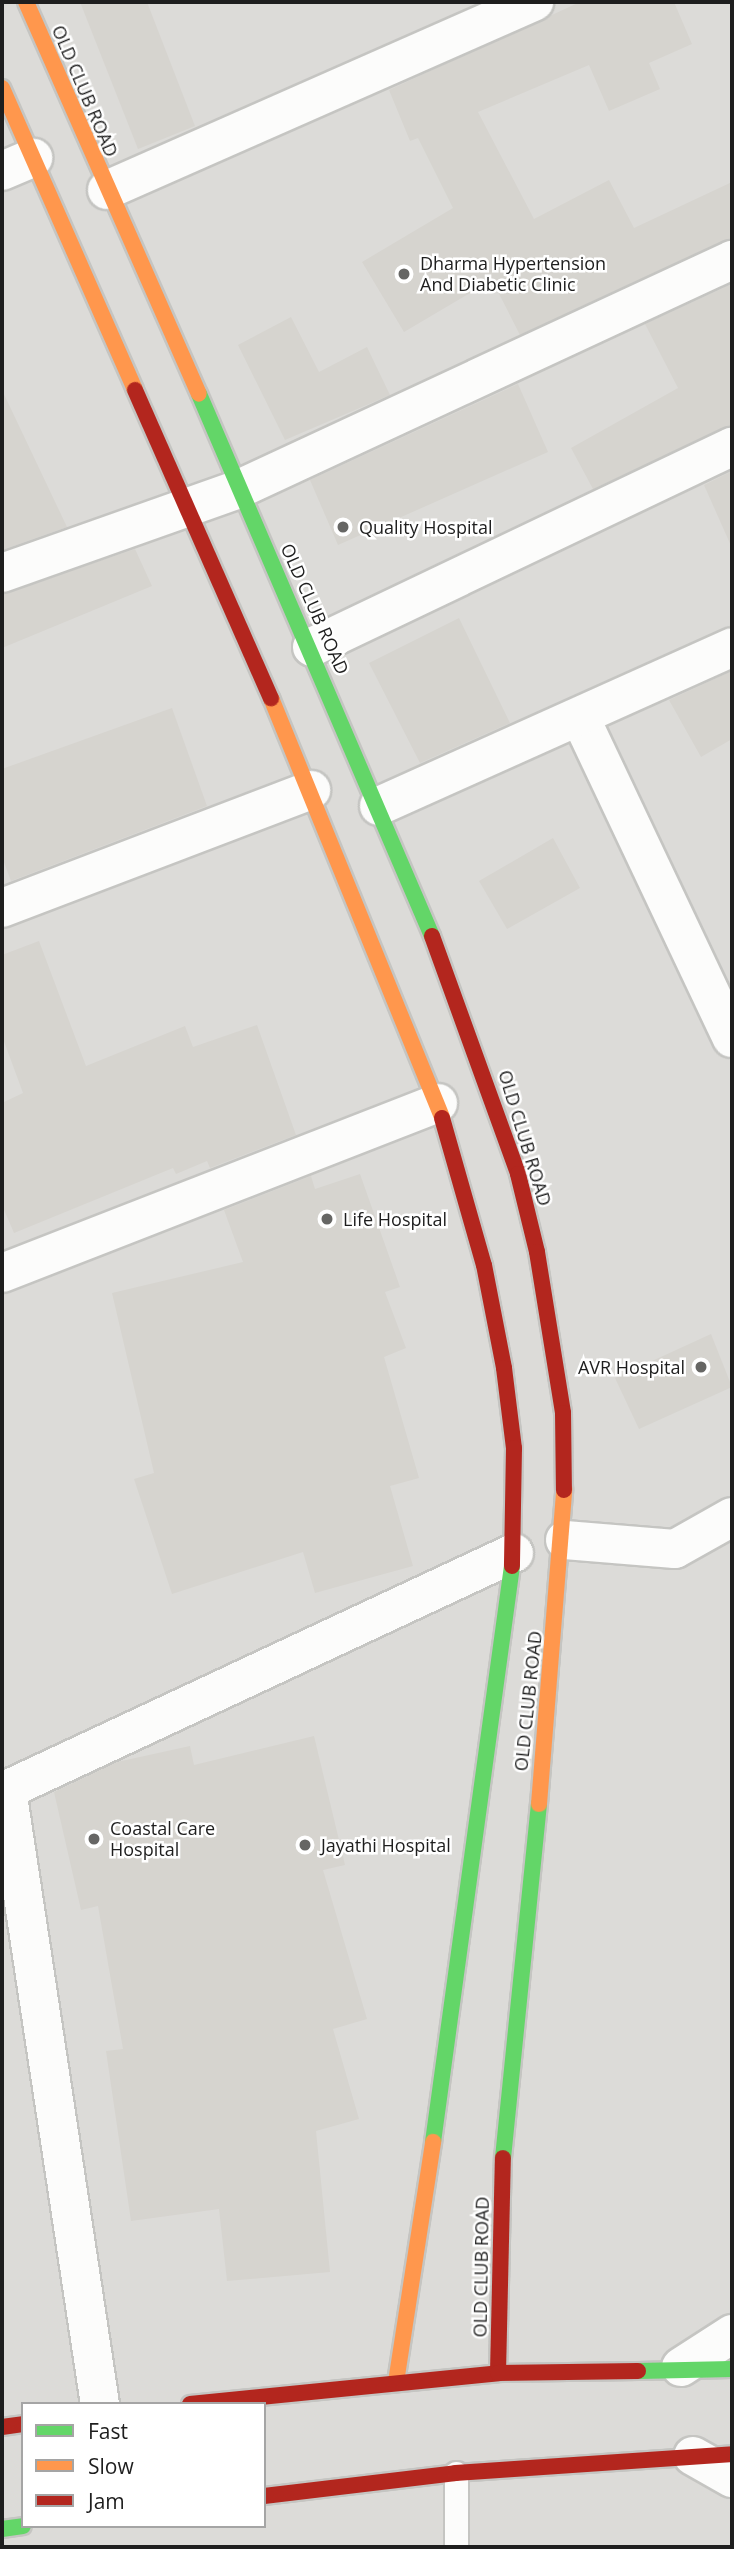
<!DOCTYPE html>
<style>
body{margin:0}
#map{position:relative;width:734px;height:2549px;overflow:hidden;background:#edece6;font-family:"Open Sans",sans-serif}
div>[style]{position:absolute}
.residential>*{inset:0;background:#dcdbd8}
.building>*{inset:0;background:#d6d4cf}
.roads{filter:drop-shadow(2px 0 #c5c5c2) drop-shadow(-2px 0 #c5c5c2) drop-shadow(0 2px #c5c5c2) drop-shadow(0 -2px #c5c5c2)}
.lane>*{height:23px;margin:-11.5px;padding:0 11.5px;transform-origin:11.5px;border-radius:11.5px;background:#fcfcfb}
.street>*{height:38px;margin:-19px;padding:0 19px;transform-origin:19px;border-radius:19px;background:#fcfcfb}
.fast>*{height:16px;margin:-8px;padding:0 8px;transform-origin:8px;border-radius:8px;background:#63d668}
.slow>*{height:16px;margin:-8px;padding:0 8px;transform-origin:8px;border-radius:8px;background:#ff974d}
.jam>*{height:16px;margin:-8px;padding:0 8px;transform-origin:8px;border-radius:8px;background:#b3261e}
.dots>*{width:19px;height:19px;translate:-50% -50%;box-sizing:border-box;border:4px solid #fff;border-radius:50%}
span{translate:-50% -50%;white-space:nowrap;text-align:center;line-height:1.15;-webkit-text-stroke:5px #fff;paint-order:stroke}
.street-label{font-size:18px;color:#1e1e1e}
.poi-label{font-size:18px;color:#1e1e1e}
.left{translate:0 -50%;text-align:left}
.right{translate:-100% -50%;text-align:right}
.frame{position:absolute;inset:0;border:4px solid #1e1e1e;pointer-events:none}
.legend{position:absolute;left:21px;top:2402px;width:245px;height:126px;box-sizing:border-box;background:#fff;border:2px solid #a5a5a5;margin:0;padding:9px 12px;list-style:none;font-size:21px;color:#1e1e1e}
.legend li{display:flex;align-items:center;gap:14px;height:35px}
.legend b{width:35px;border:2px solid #a5a5a5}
</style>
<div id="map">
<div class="residential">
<i style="clip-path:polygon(evenodd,2px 2px,732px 2px,732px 2547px,2px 2547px,2px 2px,23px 2404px,264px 2404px,264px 2526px,23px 2526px,23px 2404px)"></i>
</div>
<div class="building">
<i style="clip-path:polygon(80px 2px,147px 2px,195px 126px,138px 149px)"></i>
<i style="clip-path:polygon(580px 2px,674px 2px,692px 44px,649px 63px,660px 89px,609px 111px,589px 65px,478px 112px,534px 219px,609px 180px,634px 228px,732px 182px,732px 238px,520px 335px,492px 280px,404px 332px,362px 262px,453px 208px,418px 138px,410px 141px,389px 90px)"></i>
<i style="clip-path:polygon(732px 284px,732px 425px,593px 489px,571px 448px,678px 388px,645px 324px)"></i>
<i style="clip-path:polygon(291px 317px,319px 372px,367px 347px,390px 395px,285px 440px,238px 345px)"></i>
<i style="clip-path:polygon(518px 384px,548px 452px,338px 545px,310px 480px)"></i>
<i style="clip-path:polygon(2px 390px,67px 527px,2px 550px)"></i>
<i style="clip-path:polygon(732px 471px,732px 548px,704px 485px)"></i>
<i style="clip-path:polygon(135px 549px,152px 586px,2px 648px,2px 594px)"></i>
<i style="clip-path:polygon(459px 618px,510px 723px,420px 763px,369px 663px)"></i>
<i style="clip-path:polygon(732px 671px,732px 739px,701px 757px,669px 700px)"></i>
<i style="clip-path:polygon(172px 708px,207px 806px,11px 881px,2px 857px,2px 769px)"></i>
<i style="clip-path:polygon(553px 838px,580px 888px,507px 929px,479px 881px)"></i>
<i style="clip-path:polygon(39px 941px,86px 1066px,185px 1026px,193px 1047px,257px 1025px,296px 1135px,210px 1168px,207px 1161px,176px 1174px,173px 1168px,14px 1233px,2px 1205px,2px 1103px,23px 1093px,2px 1036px,2px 955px)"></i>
<i style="clip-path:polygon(360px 1174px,400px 1287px,385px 1292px,406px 1348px,384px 1357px,419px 1478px,390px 1486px,413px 1566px,315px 1593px,303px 1552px,172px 1594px,134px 1479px,154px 1473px,112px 1293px,243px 1262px,224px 1210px,311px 1176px,315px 1189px)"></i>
<i style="clip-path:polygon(711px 1334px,732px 1387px,639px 1429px,615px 1378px)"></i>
<i style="clip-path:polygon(314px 1736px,345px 1865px,323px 1870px,367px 2019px,333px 2029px,359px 2119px,316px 2131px,330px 2272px,227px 2281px,219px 2209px,131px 2221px,106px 2051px,123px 2049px,98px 1906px,81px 1910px,54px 1792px,117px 1762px,190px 1746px,194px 1765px)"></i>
</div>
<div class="roads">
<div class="lane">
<i style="left:456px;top:2547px;width:74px;rotate:-90deg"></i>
</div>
<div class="street">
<i style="left:2px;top:171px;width:34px;rotate:-23deg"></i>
<i style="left:107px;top:190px;width:467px;rotate:-23.8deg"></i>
<i style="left:2px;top:573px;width:251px;rotate:-19.5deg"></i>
<i style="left:239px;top:489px;width:544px;rotate:-24.92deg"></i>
<i style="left:312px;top:647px;width:465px;rotate:-25.5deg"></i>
<i style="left:580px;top:717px;width:355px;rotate:64.7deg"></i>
<i style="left:379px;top:806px;width:387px;rotate:-24.2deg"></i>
<i style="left:2px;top:908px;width:331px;rotate:-20.9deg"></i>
<i style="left:2px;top:1273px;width:468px;rotate:-21.3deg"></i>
<i style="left:565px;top:1540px;width:110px;rotate:4.7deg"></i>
<i style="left:675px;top:1549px;width:65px;rotate:-29.3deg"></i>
<i style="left:7px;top:1790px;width:621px;rotate:81.39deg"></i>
<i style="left:2px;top:1792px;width:565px;rotate:-25.02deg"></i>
<i style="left:681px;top:2367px;width:61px;rotate:-32.9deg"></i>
<i style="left:693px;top:2456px;width:45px;rotate:29.4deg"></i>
</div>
<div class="fast">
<i style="left:199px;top:394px;width:590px;rotate:66.74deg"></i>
<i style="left:433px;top:2142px;width:581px;rotate:-82.19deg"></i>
<i style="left:503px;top:2158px;width:356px;rotate:-84.2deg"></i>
<i style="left:638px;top:2371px;width:94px;rotate:-1.2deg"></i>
<i style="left:2px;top:2529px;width:21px;rotate:-8deg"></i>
</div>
<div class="slow">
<i style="left:26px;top:2px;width:428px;rotate:66.2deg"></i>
<i style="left:2px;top:88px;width:330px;rotate:66.2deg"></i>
<i style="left:271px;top:698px;width:453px;rotate:67.8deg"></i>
<i style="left:539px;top:1804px;width:315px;rotate:-85.4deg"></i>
<i style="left:396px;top:2382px;width:243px;rotate:-81.2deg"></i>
</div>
<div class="jam">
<i style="left:135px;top:390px;width:337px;rotate:66.2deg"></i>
<i style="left:432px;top:936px;width:253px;rotate:70.1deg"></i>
<i style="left:518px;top:1174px;width:80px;rotate:76.3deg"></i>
<i style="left:537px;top:1252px;width:163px;rotate:80.8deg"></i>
<i style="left:563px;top:1413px;width:77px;rotate:89.3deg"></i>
<i style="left:442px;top:1118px;width:153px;rotate:74.1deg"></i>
<i style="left:484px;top:1265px;width:105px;rotate:79deg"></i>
<i style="left:504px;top:1368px;width:81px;rotate:82.9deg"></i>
<i style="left:514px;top:1448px;width:118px;rotate:91deg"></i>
<i style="left:498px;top:2373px;width:215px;rotate:-88.7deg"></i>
<i style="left:190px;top:2404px;width:310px;rotate:-5.7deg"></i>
<i style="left:498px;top:2373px;width:140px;rotate:-0.8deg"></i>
<i style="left:2px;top:2427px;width:21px;rotate:-8deg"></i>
<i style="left:264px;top:2496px;width:193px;rotate:-6.8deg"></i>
<i style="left:456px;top:2473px;width:277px;rotate:-3.9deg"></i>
</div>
</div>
<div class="dots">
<i style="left:404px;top:274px;background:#666664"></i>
<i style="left:343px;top:527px;background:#666664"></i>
<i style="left:327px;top:1219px;background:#666664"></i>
<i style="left:701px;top:1367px;background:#666664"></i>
<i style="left:94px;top:1839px;background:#666664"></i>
<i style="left:305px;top:1845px;background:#666664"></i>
</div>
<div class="street-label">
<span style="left:85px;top:91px;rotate:67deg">OLD CLUB ROAD</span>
<span style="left:315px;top:609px;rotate:66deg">OLD CLUB ROAD</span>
<span style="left:525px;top:1138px;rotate:73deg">OLD CLUB ROAD</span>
<span style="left:528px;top:1701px;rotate:-84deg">OLD CLUB ROAD</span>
<span style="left:481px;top:2267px;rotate:-89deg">OLD CLUB ROAD</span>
</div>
<div class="poi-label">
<span class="left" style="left:420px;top:274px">Dharma Hypertension<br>And Diabetic Clinic</span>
<span class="left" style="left:359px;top:527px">Quality Hospital</span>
<span class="left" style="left:343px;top:1219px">Life Hospital</span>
<span class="right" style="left:685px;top:1367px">AVR Hospital</span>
<span class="left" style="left:110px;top:1839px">Coastal Care<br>Hospital</span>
<span class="left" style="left:321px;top:1845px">Jayathi Hospital</span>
</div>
<div class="frame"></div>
<ul class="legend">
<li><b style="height:9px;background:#63d668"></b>Fast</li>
<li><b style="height:9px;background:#ff974d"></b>Slow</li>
<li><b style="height:9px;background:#b3261e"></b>Jam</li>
</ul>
</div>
